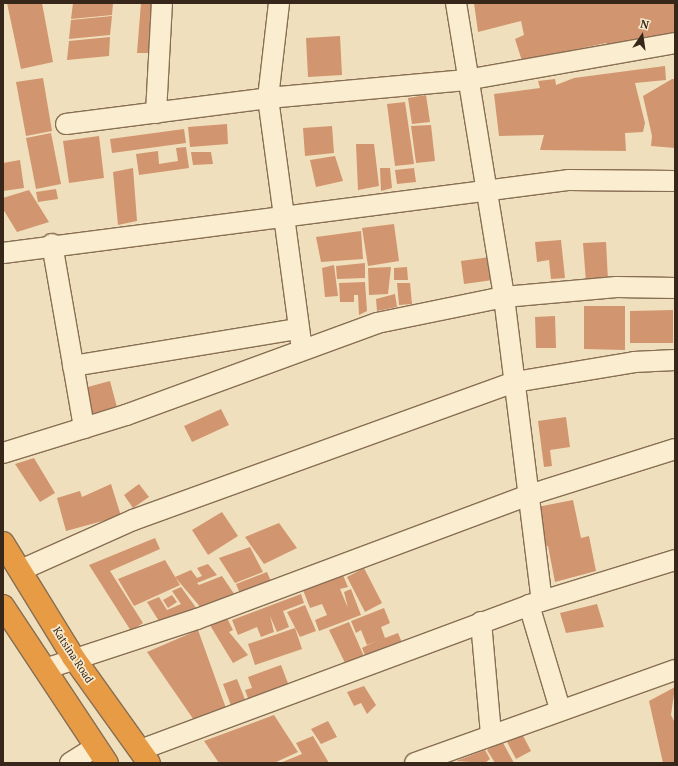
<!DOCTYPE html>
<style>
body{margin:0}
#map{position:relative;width:678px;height:766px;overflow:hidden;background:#f0dfbc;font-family:"PT Serif",serif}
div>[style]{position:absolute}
.building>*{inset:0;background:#d1956f}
.roads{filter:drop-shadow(1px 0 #886f54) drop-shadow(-1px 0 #886f54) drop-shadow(0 1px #886f54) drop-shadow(0 -1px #886f54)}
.street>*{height:20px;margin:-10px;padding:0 10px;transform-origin:10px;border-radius:10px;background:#fbedcf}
.highway>*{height:22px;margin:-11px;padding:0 11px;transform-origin:11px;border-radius:11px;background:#e79b45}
span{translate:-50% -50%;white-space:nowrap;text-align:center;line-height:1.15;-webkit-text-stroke:3.5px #f7e9cc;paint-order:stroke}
.street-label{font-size:11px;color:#37271a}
.frame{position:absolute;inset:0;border:4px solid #37271a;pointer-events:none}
.north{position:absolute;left:622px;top:16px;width:40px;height:40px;-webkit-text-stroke:3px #f7e9cc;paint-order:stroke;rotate:13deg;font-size:11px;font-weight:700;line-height:16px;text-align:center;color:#37271a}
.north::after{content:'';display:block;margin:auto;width:14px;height:18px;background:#37271a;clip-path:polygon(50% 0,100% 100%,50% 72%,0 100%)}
</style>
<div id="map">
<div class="building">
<i style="clip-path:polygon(7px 3px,42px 3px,53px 62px,21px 69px)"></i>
<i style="clip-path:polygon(73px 3px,113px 3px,112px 15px,71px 19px)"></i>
<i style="clip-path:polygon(141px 3px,157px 3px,155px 53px,137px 53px)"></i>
<i style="clip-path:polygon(474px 3px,675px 3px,675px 39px,608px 49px,606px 43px,522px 61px,515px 39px,524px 35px,521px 21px,478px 32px)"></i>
<i style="clip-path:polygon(112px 16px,110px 35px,69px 39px,71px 20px)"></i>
<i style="clip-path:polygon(340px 36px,342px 75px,308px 77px,306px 38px)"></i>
<i style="clip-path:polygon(110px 37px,109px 56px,67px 60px,69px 41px)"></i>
<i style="clip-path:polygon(665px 66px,666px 80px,635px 83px,645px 123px,643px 132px,625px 133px,626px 151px,540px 150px,544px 135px,499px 136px,494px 94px,540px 88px,538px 81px,555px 79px,556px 85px,574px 78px)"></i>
<i style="clip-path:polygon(43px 78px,52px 131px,26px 136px,16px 82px)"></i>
<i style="clip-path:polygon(672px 79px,675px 79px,675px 148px,651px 146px,652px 136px,643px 96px)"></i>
<i style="clip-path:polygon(426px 95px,430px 122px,412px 124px,408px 98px)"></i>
<i style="clip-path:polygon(405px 102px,414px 164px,395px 166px,387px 104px)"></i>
<i style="clip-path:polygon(227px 124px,228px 144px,190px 147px,188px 127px)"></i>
<i style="clip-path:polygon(431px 125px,435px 161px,416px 163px,411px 126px)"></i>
<i style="clip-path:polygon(332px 126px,334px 153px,305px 156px,303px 128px)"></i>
<i style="clip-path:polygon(184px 129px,186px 143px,112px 153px,110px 139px)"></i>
<i style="clip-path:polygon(51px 133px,61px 184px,36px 189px,26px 138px)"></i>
<i style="clip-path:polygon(99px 136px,104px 178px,69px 183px,63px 141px)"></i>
<i style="clip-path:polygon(356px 144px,374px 144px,379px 186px,358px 190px)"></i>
<i style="clip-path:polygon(186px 147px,189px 168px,139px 175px,136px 154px,158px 151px,159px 164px,178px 161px,176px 148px)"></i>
<i style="clip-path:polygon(191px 152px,211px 152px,213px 164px,193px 165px)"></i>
<i style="clip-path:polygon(335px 156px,343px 181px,316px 187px,310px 160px)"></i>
<i style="clip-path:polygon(20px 160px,24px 188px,3px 191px,3px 163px)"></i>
<i style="clip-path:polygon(133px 168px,137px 221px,118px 225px,113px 172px)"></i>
<i style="clip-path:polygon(380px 168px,390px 168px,392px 188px,381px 191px)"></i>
<i style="clip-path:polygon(414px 168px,416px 182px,397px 184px,395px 170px)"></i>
<i style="clip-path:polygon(56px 189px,58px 199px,38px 202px,36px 192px)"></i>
<i style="clip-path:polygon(29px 190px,49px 222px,17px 232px,3px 209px,3px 198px)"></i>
<i style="clip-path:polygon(394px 224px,399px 261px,368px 266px,362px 228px)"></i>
<i style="clip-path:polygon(361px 231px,363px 259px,321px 262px,316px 237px)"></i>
<i style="clip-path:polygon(561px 240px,565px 278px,551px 279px,549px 260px,537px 262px,535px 242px)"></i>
<i style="clip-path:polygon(606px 242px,608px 280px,586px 282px,583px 243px)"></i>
<i style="clip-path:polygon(490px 257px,493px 280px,464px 284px,461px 261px)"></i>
<i style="clip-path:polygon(365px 263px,365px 278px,337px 279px,336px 266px)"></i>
<i style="clip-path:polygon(334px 265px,338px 296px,325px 297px,322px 268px)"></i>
<i style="clip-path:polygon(391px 267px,388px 294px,369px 295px,368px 268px)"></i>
<i style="clip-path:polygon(407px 267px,408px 280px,394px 280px,394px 268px)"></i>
<i style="clip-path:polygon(365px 282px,367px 311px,359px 315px,358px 295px,354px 295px,354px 302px,340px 302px,339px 283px)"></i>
<i style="clip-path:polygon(397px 283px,410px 283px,412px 304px,399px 305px)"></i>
<i style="clip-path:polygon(395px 294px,397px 307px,377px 311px,376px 299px)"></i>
<i style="clip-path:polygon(584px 306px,625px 306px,625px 350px,584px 349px)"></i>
<i style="clip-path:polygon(673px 310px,673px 343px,630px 343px,630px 311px)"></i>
<i style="clip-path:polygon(555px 316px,556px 348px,536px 348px,535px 317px)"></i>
<i style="clip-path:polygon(110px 381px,118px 411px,92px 418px,84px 388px)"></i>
<i style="clip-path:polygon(221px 409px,229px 425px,192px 442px,184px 426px)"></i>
<i style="clip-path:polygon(566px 417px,570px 447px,550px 450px,552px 466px,544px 467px,538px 421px)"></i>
<i style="clip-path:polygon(34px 458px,55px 493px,40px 502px,15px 464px)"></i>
<i style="clip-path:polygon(111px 484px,121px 516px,66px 531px,57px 498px,80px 491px,82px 497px)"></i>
<i style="clip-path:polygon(139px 484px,149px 497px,133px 508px,124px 495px)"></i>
<i style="clip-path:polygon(573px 500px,581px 538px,589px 536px,596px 571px,555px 582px,548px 546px,541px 547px,532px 508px)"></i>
<i style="clip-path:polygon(222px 512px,238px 536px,208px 555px,192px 530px)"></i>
<i style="clip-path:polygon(279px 523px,297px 548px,264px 564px,245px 537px)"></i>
<i style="clip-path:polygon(155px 538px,160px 549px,110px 571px,143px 623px,131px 631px,89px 565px)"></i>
<i style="clip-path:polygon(250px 547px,263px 572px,235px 583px,219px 558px)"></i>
<i style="clip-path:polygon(165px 560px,180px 585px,134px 606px,118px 579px)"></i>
<i style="clip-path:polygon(208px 564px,217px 575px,197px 583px,199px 585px,222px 576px,237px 598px,202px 609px,175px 577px,191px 570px,197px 578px,202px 576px,197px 568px)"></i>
<i style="clip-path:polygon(364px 568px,382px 603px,365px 612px,347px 577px)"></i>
<i style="clip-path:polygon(267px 572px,272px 584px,241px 596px,236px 584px)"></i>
<i style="clip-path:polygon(343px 575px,348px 587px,340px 589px,348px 608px,344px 592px,351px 589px,361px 615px,319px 631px,315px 620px,327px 615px,322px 604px,310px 608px,303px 590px)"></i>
<i style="clip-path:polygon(181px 587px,197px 609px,162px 626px,147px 602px,159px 597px,167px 610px,181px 604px,172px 591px)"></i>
<i style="clip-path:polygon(301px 594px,304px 603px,283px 611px,289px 627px,277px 632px,270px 616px,274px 632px,261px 637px,257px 627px,238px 635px,232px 620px)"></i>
<i style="clip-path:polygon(172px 595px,177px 602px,168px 608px,163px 600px)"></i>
<i style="clip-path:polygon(597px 604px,604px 627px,566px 633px,560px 613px)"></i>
<i style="clip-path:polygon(305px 605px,316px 631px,300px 637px,287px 612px)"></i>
<i style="clip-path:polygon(384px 608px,390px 623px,381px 627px,385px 638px,398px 633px,403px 645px,367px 660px,362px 648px,378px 640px,367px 645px,361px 630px,356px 633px,351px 621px)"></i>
<i style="clip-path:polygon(226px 616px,233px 630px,229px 632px,248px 655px,233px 663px,208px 622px)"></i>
<i style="clip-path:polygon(349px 622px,366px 661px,347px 667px,329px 630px)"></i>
<i style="clip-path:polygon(295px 628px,302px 649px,255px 665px,248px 644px)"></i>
<i style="clip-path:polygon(198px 630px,227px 711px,196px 723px,147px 652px)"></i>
<i style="clip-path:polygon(281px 665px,289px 686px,249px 701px,245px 690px,252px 688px,248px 677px)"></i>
<i style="clip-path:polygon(237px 679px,246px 702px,232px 708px,223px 684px)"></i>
<i style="clip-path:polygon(364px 686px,376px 705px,367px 714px,361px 703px,354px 706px,347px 692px)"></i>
<i style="clip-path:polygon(675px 687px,671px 715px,675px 723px,675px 763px,663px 763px,649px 701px)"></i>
<i style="clip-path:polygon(274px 715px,298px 752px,274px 763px,219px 763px,204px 741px)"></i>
<i style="clip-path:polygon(328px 721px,337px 737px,321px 744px,311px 729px)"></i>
<i style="clip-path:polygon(519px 728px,531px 751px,516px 759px,504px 736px)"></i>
<i style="clip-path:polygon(313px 736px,329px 763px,280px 763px,302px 754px,296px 743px)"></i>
<i style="clip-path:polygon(502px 741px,514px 763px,495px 763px,487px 750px)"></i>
<i style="clip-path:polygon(485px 750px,490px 759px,485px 763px,456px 761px)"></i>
</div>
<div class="roads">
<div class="street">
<i style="left:279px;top:3px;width:96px;rotate:96.6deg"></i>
<i style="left:268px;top:98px;width:252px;rotate:82.3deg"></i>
<i style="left:456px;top:3px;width:298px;rotate:80.7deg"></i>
<i style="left:504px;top:297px;width:306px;rotate:82.9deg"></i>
<i style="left:156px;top:113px;width:110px;rotate:-86.9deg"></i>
<i style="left:66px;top:124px;width:204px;rotate:-7.3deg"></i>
<i style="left:268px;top:98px;width:199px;rotate:-5.2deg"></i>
<i style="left:466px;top:80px;width:212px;rotate:-10deg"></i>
<i style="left:52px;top:244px;width:187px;rotate:80.1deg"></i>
<i style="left:3px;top:253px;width:571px;rotate:-7.35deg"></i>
<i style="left:569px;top:180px;width:106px;rotate:0.5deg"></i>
<i style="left:73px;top:366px;width:227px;rotate:-9.4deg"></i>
<i style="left:3px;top:453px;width:129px;rotate:-17.2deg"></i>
<i style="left:126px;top:415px;width:267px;rotate:-20.1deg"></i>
<i style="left:377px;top:323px;width:130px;rotate:-11.6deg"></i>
<i style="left:504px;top:297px;width:113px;rotate:-5.1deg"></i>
<i style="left:617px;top:287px;width:58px;rotate:1deg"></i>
<i style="left:21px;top:570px;width:123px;rotate:-24.1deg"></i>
<i style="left:133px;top:520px;width:406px;rotate:-19.9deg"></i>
<i style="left:515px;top:382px;width:121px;rotate:-9.5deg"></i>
<i style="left:634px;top:362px;width:41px;rotate:-2.8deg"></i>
<i style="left:529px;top:605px;width:109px;rotate:73.4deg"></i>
<i style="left:481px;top:622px;width:113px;rotate:84.9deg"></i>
<i style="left:45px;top:669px;width:160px;rotate:-18.2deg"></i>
<i style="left:197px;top:619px;width:351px;rotate:-20.5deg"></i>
<i style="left:526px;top:496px;width:156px;rotate:-17.5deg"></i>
<i style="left:140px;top:750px;width:415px;rotate:-20.4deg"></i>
<i style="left:529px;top:605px;width:153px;rotate:-17.1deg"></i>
<i style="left:70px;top:763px;width:31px;rotate:-32deg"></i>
<i style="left:415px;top:763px;width:276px;rotate:-19.7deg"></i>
</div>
<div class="highway">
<i style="left:3px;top:543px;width:134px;rotate:58.4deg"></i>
<i style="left:73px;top:657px;width:130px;rotate:54.4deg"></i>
<i style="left:3px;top:606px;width:188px;rotate:56.5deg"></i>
</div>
</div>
<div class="street-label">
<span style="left:73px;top:655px;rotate:57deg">Katsina Road</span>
</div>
<div class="frame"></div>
<div class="north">N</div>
</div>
